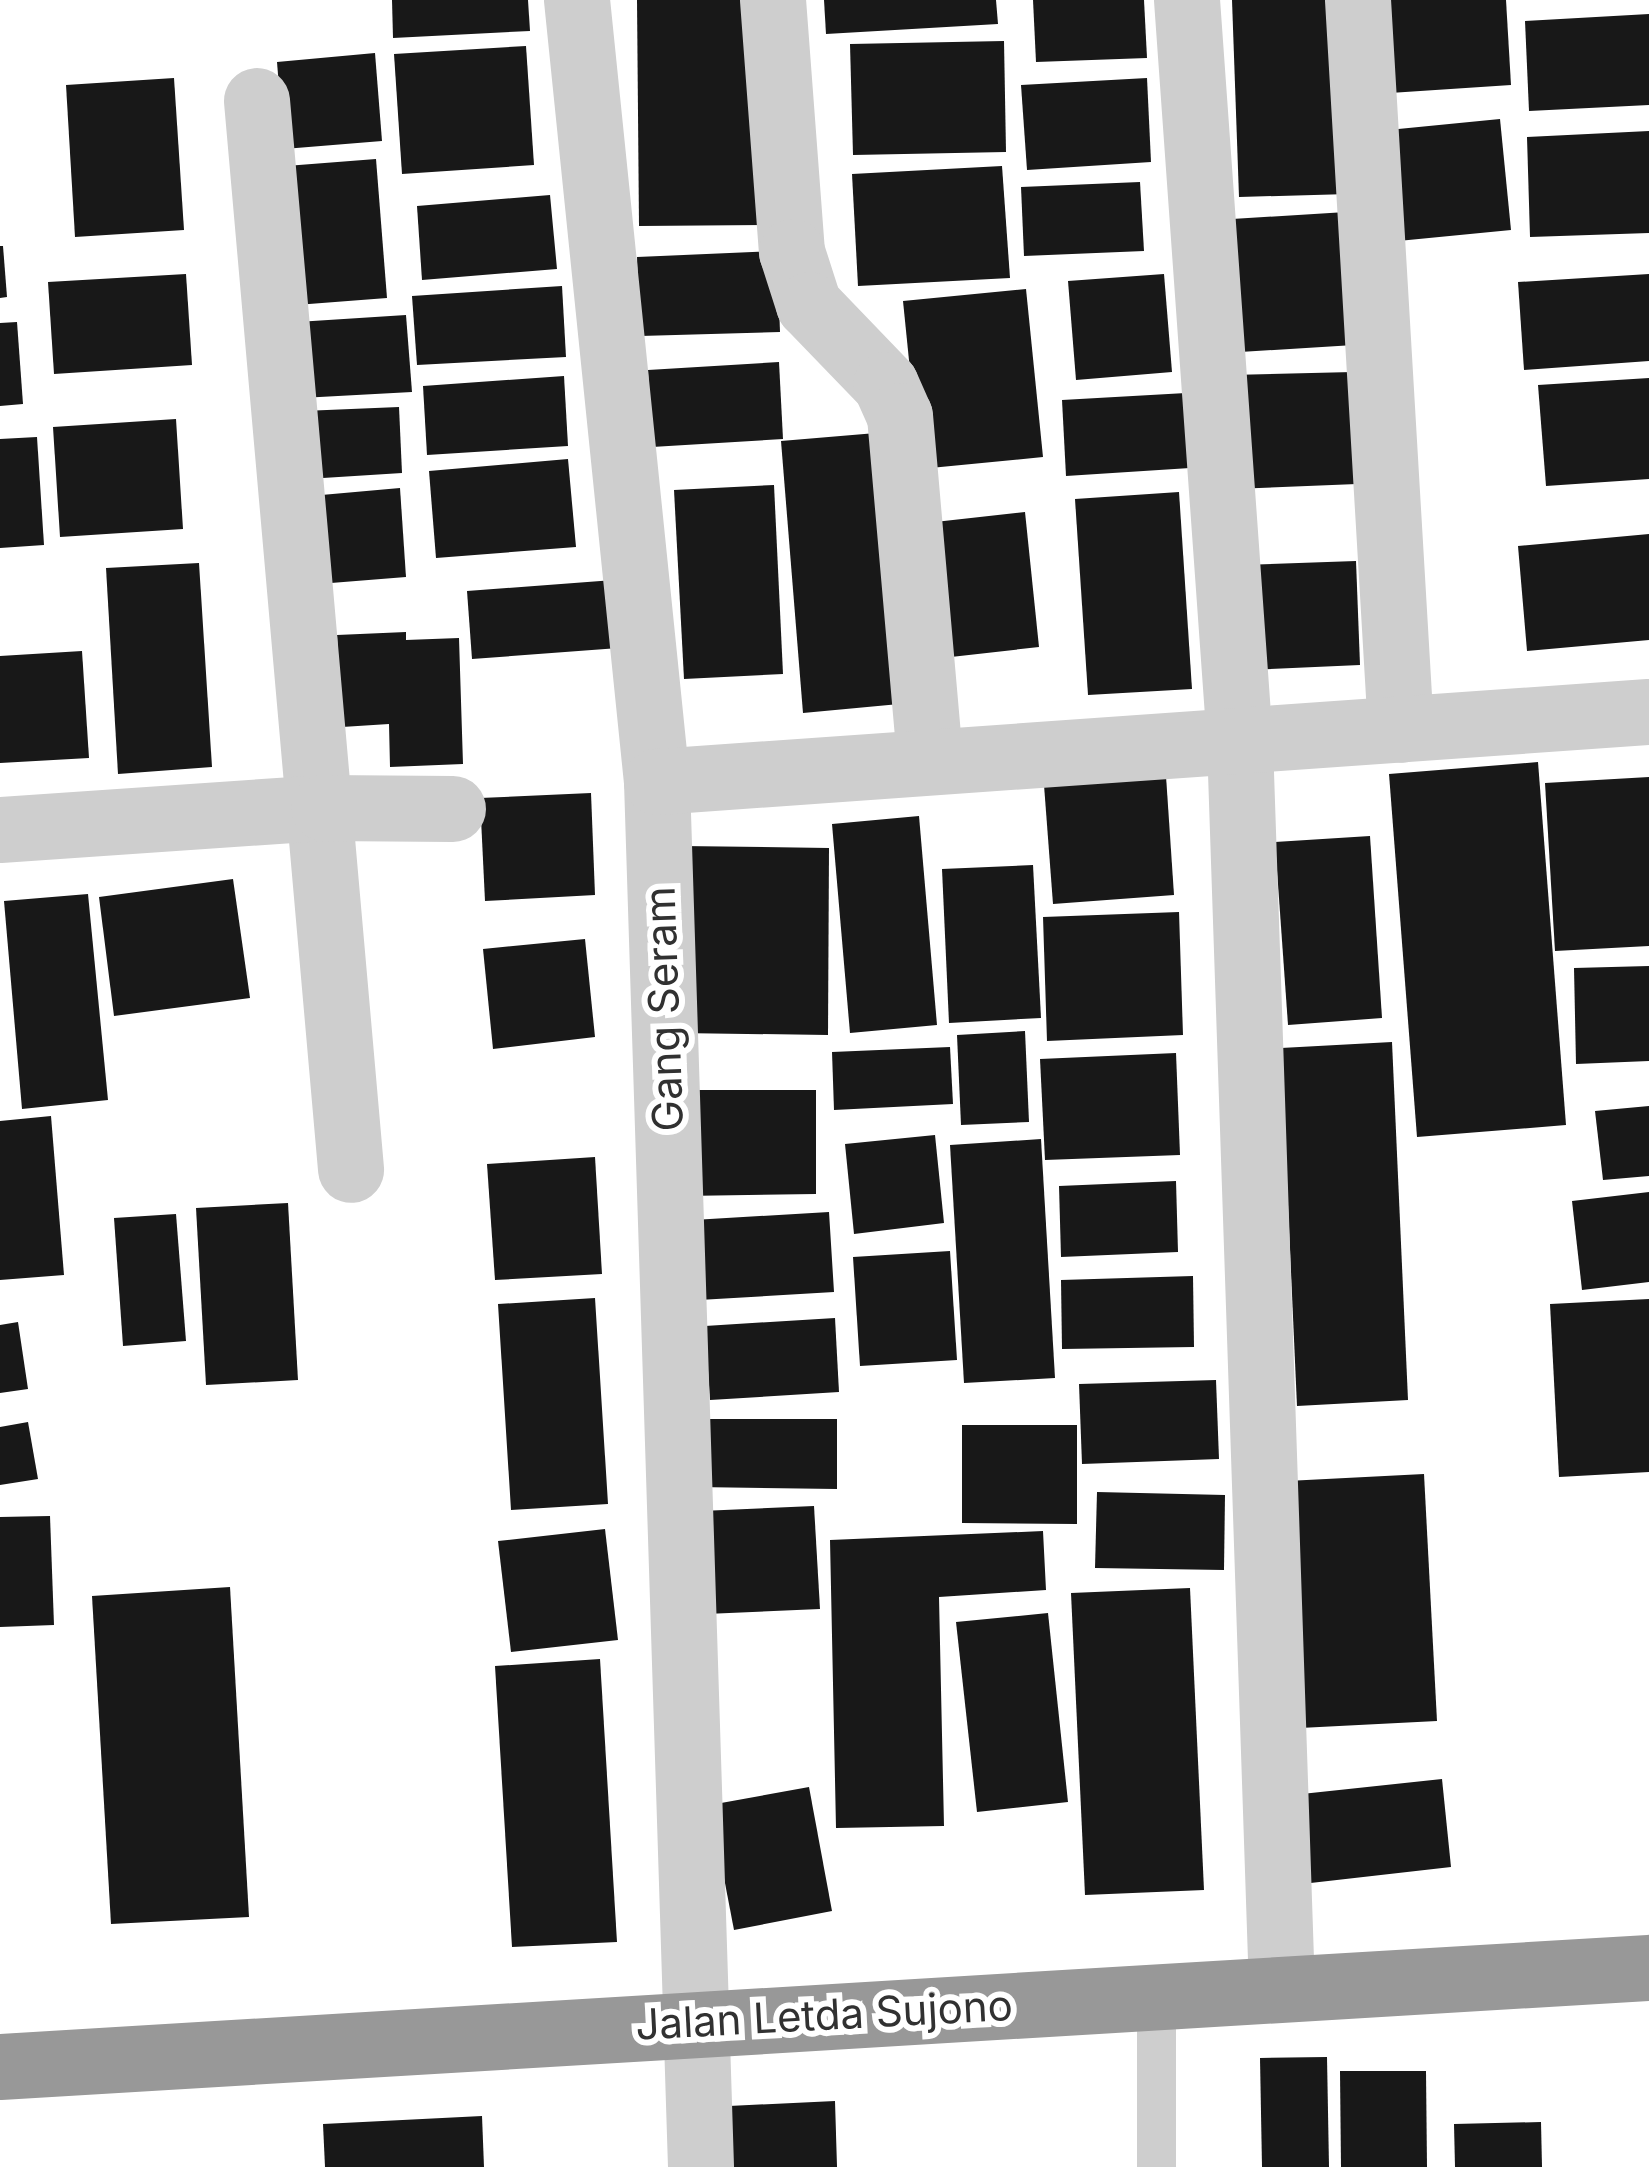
<!DOCTYPE html>
<style>
body{margin:0}
#map{position:relative;width:1649px;height:2167px;overflow:hidden;background:#fff;font-family:Inter,sans-serif}
div>[style]{position:absolute}
.building>*{inset:0;background:#181818}
.lane>*{height:39px;margin:-19.5px;padding:0 19.5px;transform-origin:19.5px;border-radius:19.5px;background:#cecece}
.street>*{height:66px;margin:-33px;padding:0 33px;transform-origin:33px;border-radius:33px;background:#cecece}
.highway>*{height:66px;margin:-33px;padding:0 33px;transform-origin:33px;border-radius:33px;background:#989898}
span{translate:-50% -50%;white-space:nowrap;text-align:center;line-height:1.15;-webkit-text-stroke:12px #fff;paint-order:stroke}
.street-label{font-size:42px;color:#313131}
</style>
<div id="map">
<div class="building">
<i style="clip-path:polygon(392px 0,528px 0,530px 31px,393px 38px)"></i>
<i style="clip-path:polygon(637px 0,762px 0,764px 225px,639px 226px)"></i>
<i style="clip-path:polygon(824px 0,996px 0,998px 24px,826px 34px)"></i>
<i style="clip-path:polygon(1033px 0,1144px 0,1147px 58px,1036px 62px)"></i>
<i style="clip-path:polygon(1232px 0,1343px 0,1349px 194px,1239px 197px)"></i>
<i style="clip-path:polygon(1385px 0,1506px 0,1511px 85px,1390px 93px)"></i>
<i style="clip-path:polygon(1649px 14px,1649px 105px,1529px 111px,1525px 21px)"></i>
<i style="clip-path:polygon(1004px 41px,1006px 152px,853px 155px,850px 44px)"></i>
<i style="clip-path:polygon(526px 46px,534px 165px,402px 174px,394px 54px)"></i>
<i style="clip-path:polygon(375px 53px,382px 141px,284px 149px,277px 62px)"></i>
<i style="clip-path:polygon(174px 78px,184px 230px,75px 237px,66px 85px)"></i>
<i style="clip-path:polygon(1147px 78px,1151px 162px,1027px 170px,1021px 85px)"></i>
<i style="clip-path:polygon(1500px 119px,1511px 230px,1388px 242px,1378px 131px)"></i>
<i style="clip-path:polygon(1649px 131px,1649px 233px,1530px 237px,1527px 137px)"></i>
<i style="clip-path:polygon(376px 159px,387px 298px,296px 305px,286px 166px)"></i>
<i style="clip-path:polygon(1002px 166px,1010px 278px,858px 286px,852px 174px)"></i>
<i style="clip-path:polygon(1140px 182px,1144px 251px,1024px 256px,1021px 187px)"></i>
<i style="clip-path:polygon(550px 195px,557px 269px,422px 280px,417px 206px)"></i>
<i style="clip-path:polygon(1346px 212px,1354px 345px,1240px 352px,1232px 219px)"></i>
<i style="clip-path:polygon(0 246px,3px 246px,7px 297px,0 298px)"></i>
<i style="clip-path:polygon(777px 251px,780px 332px,640px 336px,637px 257px)"></i>
<i style="clip-path:polygon(186px 274px,192px 365px,54px 374px,48px 282px)"></i>
<i style="clip-path:polygon(1164px 274px,1172px 372px,1076px 380px,1068px 281px)"></i>
<i style="clip-path:polygon(1649px 274px,1649px 361px,1524px 370px,1518px 282px)"></i>
<i style="clip-path:polygon(562px 286px,566px 357px,417px 365px,412px 296px)"></i>
<i style="clip-path:polygon(1026px 289px,1043px 457px,920px 469px,903px 301px)"></i>
<i style="clip-path:polygon(406px 315px,412px 392px,301px 398px,297px 322px)"></i>
<i style="clip-path:polygon(17px 322px,23px 404px,0 406px,0 323px)"></i>
<i style="clip-path:polygon(779px 362px,783px 439px,652px 447px,648px 370px)"></i>
<i style="clip-path:polygon(1353px 372px,1357px 484px,1233px 489px,1231px 375px)"></i>
<i style="clip-path:polygon(564px 376px,568px 446px,427px 455px,423px 386px)"></i>
<i style="clip-path:polygon(1649px 378px,1649px 479px,1546px 486px,1538px 385px)"></i>
<i style="clip-path:polygon(1186px 393px,1190px 468px,1066px 476px,1062px 400px)"></i>
<i style="clip-path:polygon(399px 407px,402px 473px,307px 479px,303px 411px)"></i>
<i style="clip-path:polygon(176px 419px,183px 529px,60px 537px,53px 427px)"></i>
<i style="clip-path:polygon(888px 432px,910px 703px,803px 713px,781px 441px)"></i>
<i style="clip-path:polygon(37px 437px,44px 545px,0 548px,0 439px)"></i>
<i style="clip-path:polygon(568px 459px,576px 547px,436px 558px,429px 471px)"></i>
<i style="clip-path:polygon(774px 485px,783px 674px,684px 679px,674px 490px)"></i>
<i style="clip-path:polygon(400px 488px,406px 577px,306px 585px,299px 497px)"></i>
<i style="clip-path:polygon(1179px 492px,1192px 689px,1088px 695px,1075px 499px)"></i>
<i style="clip-path:polygon(1025px 512px,1039px 647px,942px 658px,926px 523px)"></i>
<i style="clip-path:polygon(1649px 534px,1649px 640px,1527px 651px,1518px 546px)"></i>
<i style="clip-path:polygon(1356px 561px,1360px 665px,1247px 670px,1242px 565px)"></i>
<i style="clip-path:polygon(199px 563px,212px 767px,118px 774px,106px 568px)"></i>
<i style="clip-path:polygon(627px 579px,632px 647px,472px 659px,467px 591px)"></i>
<i style="clip-path:polygon(406px 632px,406px 640px,459px 638px,463px 764px,390px 767px,389px 724px,342px 727px,337px 635px)"></i>
<i style="clip-path:polygon(82px 651px,89px 758px,0 763px,0 656px)"></i>
<i style="clip-path:polygon(1538px 762px,1566px 1125px,1417px 1137px,1389px 774px)"></i>
<i style="clip-path:polygon(1166px 776px,1174px 895px,1053px 904px,1044px 785px)"></i>
<i style="clip-path:polygon(1649px 777px,1649px 946px,1555px 951px,1545px 783px)"></i>
<i style="clip-path:polygon(591px 793px,595px 895px,485px 901px,480px 798px)"></i>
<i style="clip-path:polygon(919px 816px,937px 1025px,850px 1033px,832px 824px)"></i>
<i style="clip-path:polygon(1370px 836px,1382px 1018px,1288px 1025px,1275px 842px)"></i>
<i style="clip-path:polygon(681px 846px,829px 848px,828px 1035px,678px 1033px)"></i>
<i style="clip-path:polygon(1033px 865px,1041px 1018px,949px 1023px,942px 869px)"></i>
<i style="clip-path:polygon(233px 879px,250px 998px,114px 1016px,99px 897px)"></i>
<i style="clip-path:polygon(88px 894px,108px 1100px,22px 1109px,4px 901px)"></i>
<i style="clip-path:polygon(1179px 912px,1183px 1035px,1047px 1041px,1043px 917px)"></i>
<i style="clip-path:polygon(585px 939px,595px 1037px,493px 1049px,483px 949px)"></i>
<i style="clip-path:polygon(1649px 966px,1649px 1061px,1576px 1064px,1574px 968px)"></i>
<i style="clip-path:polygon(1025px 1031px,1029px 1122px,961px 1125px,957px 1035px)"></i>
<i style="clip-path:polygon(1392px 1042px,1408px 1400px,1297px 1406px,1281px 1048px)"></i>
<i style="clip-path:polygon(950px 1047px,953px 1104px,834px 1110px,832px 1052px)"></i>
<i style="clip-path:polygon(1176px 1053px,1180px 1155px,1045px 1160px,1040px 1059px)"></i>
<i style="clip-path:polygon(683px 1090px,816px 1090px,816px 1194px,683px 1196px)"></i>
<i style="clip-path:polygon(1649px 1106px,1649px 1176px,1603px 1180px,1595px 1111px)"></i>
<i style="clip-path:polygon(51px 1116px,64px 1275px,0 1280px,0 1121px)"></i>
<i style="clip-path:polygon(935px 1135px,944px 1223px,854px 1234px,845px 1144px)"></i>
<i style="clip-path:polygon(1041px 1139px,1055px 1378px,964px 1383px,950px 1145px)"></i>
<i style="clip-path:polygon(595px 1157px,602px 1274px,495px 1280px,487px 1164px)"></i>
<i style="clip-path:polygon(1176px 1181px,1178px 1252px,1061px 1257px,1059px 1186px)"></i>
<i style="clip-path:polygon(1649px 1192px,1649px 1282px,1582px 1290px,1572px 1201px)"></i>
<i style="clip-path:polygon(288px 1203px,298px 1380px,206px 1385px,196px 1208px)"></i>
<i style="clip-path:polygon(829px 1212px,834px 1292px,699px 1300px,693px 1220px)"></i>
<i style="clip-path:polygon(176px 1214px,186px 1341px,123px 1346px,114px 1218px)"></i>
<i style="clip-path:polygon(950px 1251px,957px 1360px,860px 1366px,853px 1257px)"></i>
<i style="clip-path:polygon(1193px 1276px,1194px 1347px,1062px 1349px,1061px 1280px)"></i>
<i style="clip-path:polygon(595px 1298px,608px 1504px,511px 1510px,498px 1304px)"></i>
<i style="clip-path:polygon(1649px 1299px,1649px 1472px,1559px 1477px,1550px 1304px)"></i>
<i style="clip-path:polygon(835px 1318px,839px 1392px,710px 1400px,705px 1326px)"></i>
<i style="clip-path:polygon(18px 1322px,28px 1389px,0 1393px,0 1325px)"></i>
<i style="clip-path:polygon(1216px 1380px,1219px 1459px,1082px 1464px,1079px 1384px)"></i>
<i style="clip-path:polygon(697px 1419px,837px 1419px,837px 1489px,696px 1487px)"></i>
<i style="clip-path:polygon(28px 1422px,38px 1479px,0 1485px,0 1427px)"></i>
<i style="clip-path:polygon(962px 1425px,1077px 1425px,1077px 1524px,962px 1523px)"></i>
<i style="clip-path:polygon(1424px 1474px,1437px 1721px,1300px 1728px,1287px 1481px)"></i>
<i style="clip-path:polygon(1097px 1492px,1225px 1495px,1224px 1570px,1095px 1568px)"></i>
<i style="clip-path:polygon(814px 1506px,820px 1609px,706px 1614px,701px 1511px)"></i>
<i style="clip-path:polygon(50px 1516px,54px 1625px,0 1627px,0 1517px)"></i>
<i style="clip-path:polygon(605px 1529px,618px 1640px,511px 1652px,498px 1541px)"></i>
<i style="clip-path:polygon(1043px 1531px,1046px 1590px,939px 1597px,944px 1826px,836px 1828px,830px 1540px)"></i>
<i style="clip-path:polygon(230px 1587px,249px 1917px,111px 1924px,92px 1596px)"></i>
<i style="clip-path:polygon(1190px 1588px,1204px 1890px,1085px 1895px,1071px 1593px)"></i>
<i style="clip-path:polygon(1048px 1613px,1068px 1802px,977px 1812px,956px 1622px)"></i>
<i style="clip-path:polygon(600px 1659px,617px 1942px,512px 1947px,495px 1666px)"></i>
<i style="clip-path:polygon(1442px 1779px,1451px 1867px,1293px 1885px,1283px 1796px)"></i>
<i style="clip-path:polygon(809px 1787px,832px 1911px,734px 1930px,710px 1805px)"></i>
<i style="clip-path:polygon(1327px 2057px,1329px 2167px,1262px 2167px,1260px 2058px)"></i>
<i style="clip-path:polygon(1340px 2071px,1426px 2071px,1427px 2167px,1341px 2167px)"></i>
<i style="clip-path:polygon(835px 2101px,837px 2167px,732px 2167px,729px 2106px)"></i>
<i style="clip-path:polygon(482px 2116px,484px 2167px,325px 2167px,323px 2124px)"></i>
<i style="clip-path:polygon(1541px 2122px,1542px 2167px,1455px 2167px,1454px 2124px)"></i>
</div>
<div class="lane">
<i style="left:1156px;top:1996px;width:171px;rotate:90deg"></i>
</div>
<div class="street">
<i style="left:577px;top:0;width:786px;rotate:84.16deg"></i>
<i style="left:657px;top:782px;width:1386px;rotate:88.18deg"></i>
<i style="left:773px;top:0;width:253px;rotate:85.7deg"></i>
<i style="left:792px;top:252px;width:56px;rotate:72.2deg"></i>
<i style="left:809px;top:305px;width:111px;rotate:46.1deg"></i>
<i style="left:886px;top:385px;width:34px;rotate:66deg"></i>
<i style="left:900px;top:416px;width:343px;rotate:85deg"></i>
<i style="left:1187px;top:0;width:745px;rotate:85.92deg"></i>
<i style="left:1240px;top:743px;width:1247px;rotate:88.07deg"></i>
<i style="left:1358px;top:0;width:731px;rotate:86.63deg"></i>
<i style="left:257px;top:101px;width:1073px;rotate:84.97deg"></i>
<i style="left:657px;top:782px;width:994px;rotate:-4.04deg"></i>
<i style="left:0;top:830px;width:325px;rotate:-3.9deg"></i>
<i style="left:324px;top:808px;width:129px;rotate:0.4deg"></i>
</div>
<div class="highway">
<i style="left:0;top:2067px;width:1652px;rotate:-3.44deg"></i>
</div>
<div class="street-label">
<span style="left:664px;top:1009px;rotate:-92deg">Gang Seram</span>
<span style="left:824px;top:2015px;rotate:-3deg">Jalan Letda Sujono</span>
</div>
</div>
